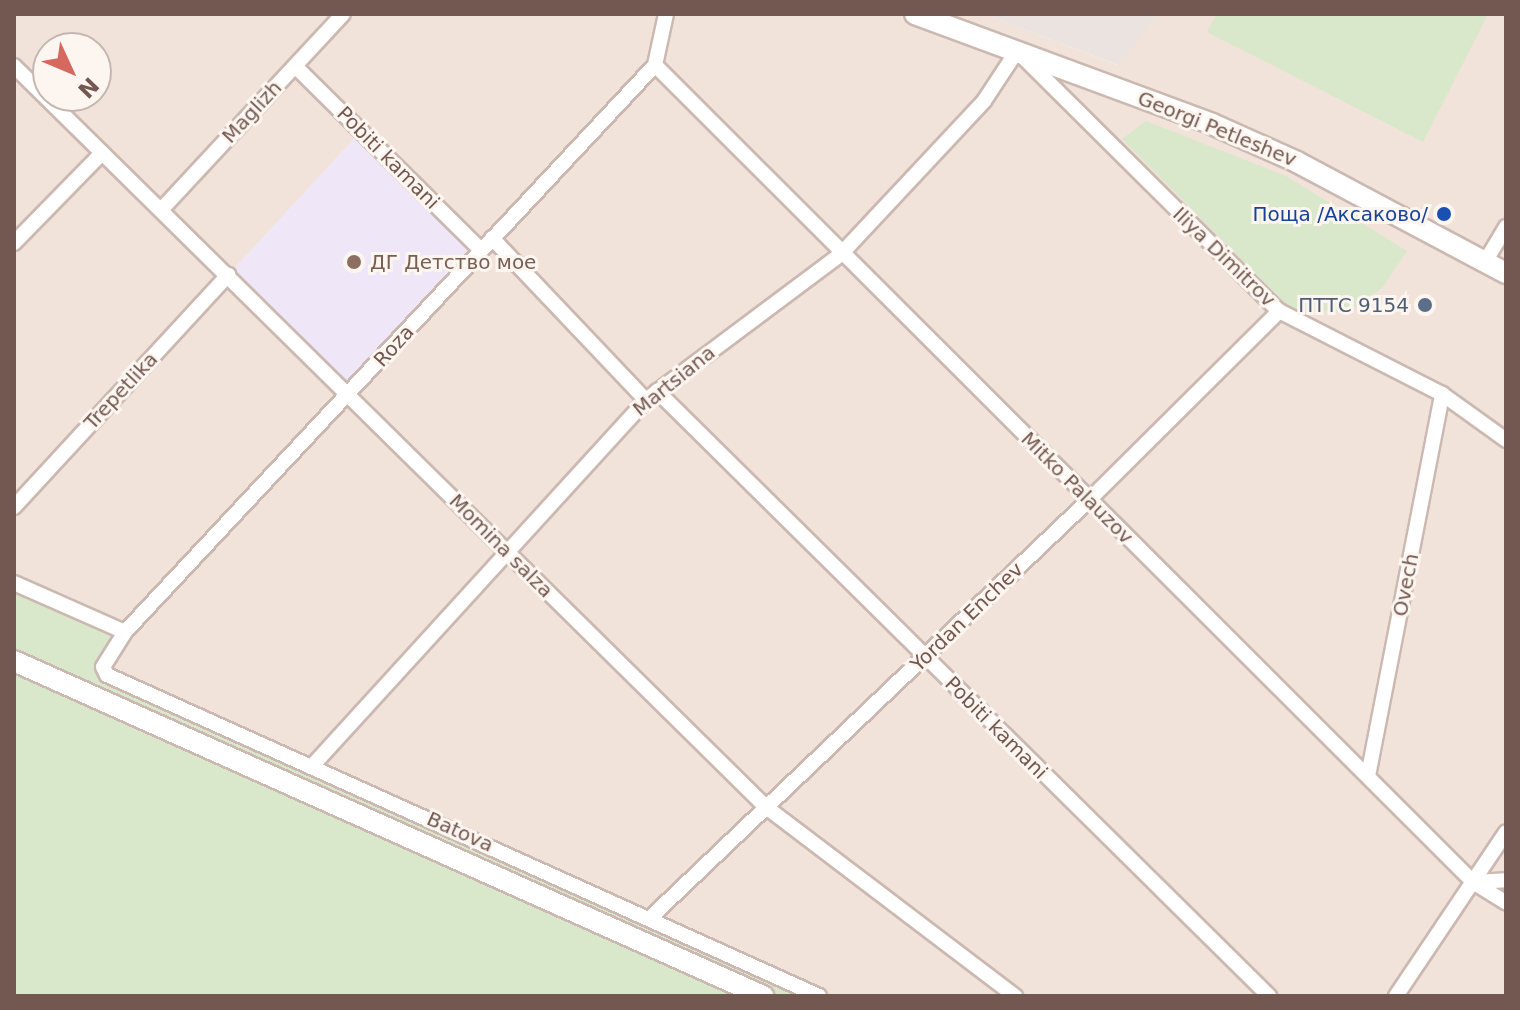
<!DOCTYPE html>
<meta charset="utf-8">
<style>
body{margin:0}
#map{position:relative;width:1520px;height:1010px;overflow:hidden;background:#faf2ea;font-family:"DejaVu Sans",sans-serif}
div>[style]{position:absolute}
.residential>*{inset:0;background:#f1e3da}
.industrial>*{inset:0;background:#eae3e0}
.education>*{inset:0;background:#efe7f7}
.green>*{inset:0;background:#d9e7ca}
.roads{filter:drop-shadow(2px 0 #cbb9b1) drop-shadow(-2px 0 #cbb9b1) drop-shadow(0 2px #cbb9b1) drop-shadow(0 -2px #cbb9b1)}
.minor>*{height:14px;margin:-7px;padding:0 7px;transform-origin:7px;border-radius:7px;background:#fff}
.secondary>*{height:20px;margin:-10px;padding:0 10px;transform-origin:10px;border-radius:10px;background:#fff}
.dots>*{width:22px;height:22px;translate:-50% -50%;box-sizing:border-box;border:4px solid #fdf6f0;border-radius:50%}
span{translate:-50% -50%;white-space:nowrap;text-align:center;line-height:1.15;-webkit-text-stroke:6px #fdf6f0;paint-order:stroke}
.street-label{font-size:20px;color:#725850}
.transit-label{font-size:20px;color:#164399}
.right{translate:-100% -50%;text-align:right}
.education-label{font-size:20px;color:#785e54}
.left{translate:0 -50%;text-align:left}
.service-label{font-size:20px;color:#4e5e75}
.frame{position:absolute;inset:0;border:16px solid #725850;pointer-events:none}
.north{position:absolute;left:32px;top:32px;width:80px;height:80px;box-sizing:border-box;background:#fdf6f0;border:2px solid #c5b7b0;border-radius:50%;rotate:134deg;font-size:22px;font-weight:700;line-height:32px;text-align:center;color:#725850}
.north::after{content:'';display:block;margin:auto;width:28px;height:36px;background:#d5695f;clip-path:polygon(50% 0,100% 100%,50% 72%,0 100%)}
</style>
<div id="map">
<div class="residential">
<i style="clip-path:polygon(evenodd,14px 14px,985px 14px,1117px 65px,1158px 14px,1506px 14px,1506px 996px,806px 996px,14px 636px,14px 14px,48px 48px,96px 48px,96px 96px,48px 96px,48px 48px)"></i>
</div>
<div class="industrial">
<i style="clip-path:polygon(985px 14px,1158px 14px,1118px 65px)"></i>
</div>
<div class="education">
<i style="clip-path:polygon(361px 131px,481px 250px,350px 395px,228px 275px)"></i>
</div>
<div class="green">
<i style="clip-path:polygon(1217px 14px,1488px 14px,1423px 142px,1207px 32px)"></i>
<i style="clip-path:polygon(1146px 121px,1286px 176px,1407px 251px,1382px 288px,1350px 310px,1310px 312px,1289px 307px,1122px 139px)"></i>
<i style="clip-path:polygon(14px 583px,125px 632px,103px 667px,819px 996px,776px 996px,14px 653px)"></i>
<i style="clip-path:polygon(14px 672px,738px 996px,14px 996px)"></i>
</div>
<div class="roads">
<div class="minor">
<i style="left:666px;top:14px;width:52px;rotate:102.2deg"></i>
<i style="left:655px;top:65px;width:776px;rotate:133.07deg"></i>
<i style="left:125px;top:632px;width:41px;rotate:122.2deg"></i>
<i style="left:103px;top:667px;width:9px;rotate:63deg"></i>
<i style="left:107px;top:675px;width:781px;rotate:24.27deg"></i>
<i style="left:655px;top:65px;width:1156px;rotate:44.96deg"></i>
<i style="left:1473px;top:882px;width:39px;rotate:32deg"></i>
<i style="left:14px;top:66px;width:1056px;rotate:44.58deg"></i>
<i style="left:766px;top:807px;width:313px;rotate:37.2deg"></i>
<i style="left:295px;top:66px;width:262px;rotate:44.7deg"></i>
<i style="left:161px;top:210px;width:267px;rotate:-47.1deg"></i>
<i style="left:492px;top:238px;width:224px;rotate:46.5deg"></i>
<i style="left:14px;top:243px;width:126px;rotate:-45.6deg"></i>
<i style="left:1485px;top:262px;width:41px;rotate:-59deg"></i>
<i style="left:657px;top:391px;width:861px;rotate:44.67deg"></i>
<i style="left:14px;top:507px;width:316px;rotate:-47.3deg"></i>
<i style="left:14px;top:583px;width:121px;rotate:23.8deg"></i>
<i style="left:313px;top:765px;width:494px;rotate:-47.6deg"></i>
<i style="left:646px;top:400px;width:244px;rotate:-36.8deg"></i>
<i style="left:841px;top:254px;width:209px;rotate:-46.9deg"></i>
<i style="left:984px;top:101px;width:60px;rotate:-56.6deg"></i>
<i style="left:1017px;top:51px;width:369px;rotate:44.8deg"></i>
<i style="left:1279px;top:311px;width:183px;rotate:27deg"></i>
<i style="left:1442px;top:394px;width:79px;rotate:35.7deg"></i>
<i style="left:1368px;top:776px;width:389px;rotate:-79deg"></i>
<i style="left:1473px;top:882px;width:33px;rotate:-3deg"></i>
<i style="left:650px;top:918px;width:606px;rotate:-43.6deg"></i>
<i style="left:1089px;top:500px;width:268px;rotate:-44.8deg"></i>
<i style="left:1396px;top:996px;width:197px;rotate:-56.1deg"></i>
</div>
<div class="secondary">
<i style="left:915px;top:14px;width:317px;rotate:20.3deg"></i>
<i style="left:1212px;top:124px;width:93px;rotate:24.1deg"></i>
<i style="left:1297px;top:162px;width:237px;rotate:28deg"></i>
<i style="left:14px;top:661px;width:821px;rotate:24.1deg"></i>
</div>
</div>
<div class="dots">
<i style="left:1444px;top:214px;background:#1a4fb4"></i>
<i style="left:354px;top:262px;background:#8d6e63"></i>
<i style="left:1425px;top:305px;background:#5c6f8a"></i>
</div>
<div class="street-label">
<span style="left:252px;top:112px;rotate:-47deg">Maglizh</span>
<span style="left:1217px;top:129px;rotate:22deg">Georgi Petleshev</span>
<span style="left:388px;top:158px;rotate:45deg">Pobiti kamani</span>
<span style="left:1224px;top:257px;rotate:44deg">Iliya Dimitrov</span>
<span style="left:394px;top:346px;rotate:-48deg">Roza</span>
<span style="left:674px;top:381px;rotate:-39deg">Martsiana</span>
<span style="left:121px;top:391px;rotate:-47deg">Trepetlika</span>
<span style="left:1077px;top:488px;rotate:45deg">Mitko Palauzov</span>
<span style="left:501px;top:546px;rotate:45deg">Momina salza</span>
<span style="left:1406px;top:585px;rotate:-79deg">Ovech</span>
<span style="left:967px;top:617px;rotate:-44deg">Yordan Enchev</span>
<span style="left:996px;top:728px;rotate:45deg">Pobiti kamani</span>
<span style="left:460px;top:832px;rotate:24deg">Batova</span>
</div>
<div class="transit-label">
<span class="right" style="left:1428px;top:214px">Поща /Аксаково/</span>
</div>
<div class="education-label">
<span class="left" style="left:370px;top:262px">ДГ Детство мое</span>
</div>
<div class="service-label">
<span class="right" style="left:1409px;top:305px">ПТТС 9154</span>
</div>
<div class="frame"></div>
<div class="north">N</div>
</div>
